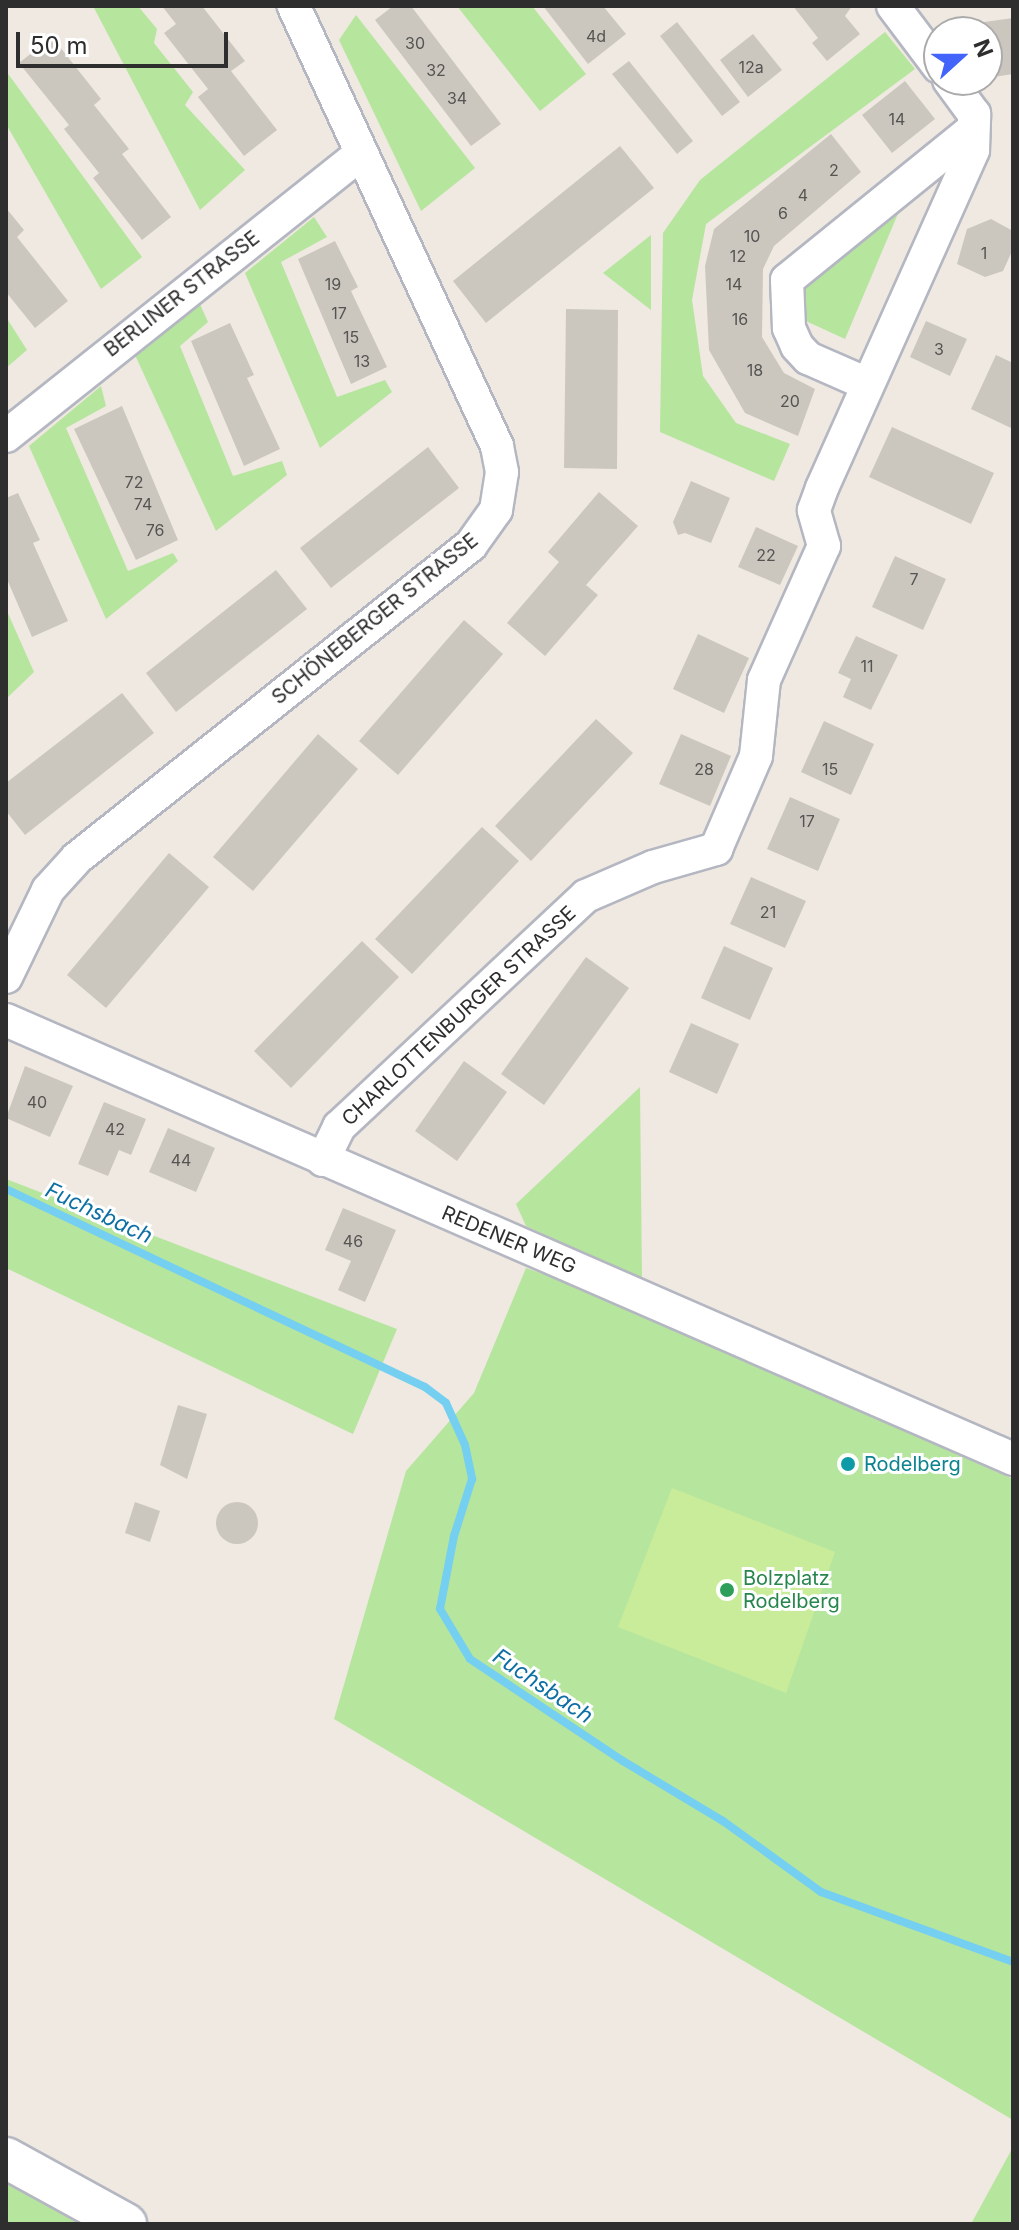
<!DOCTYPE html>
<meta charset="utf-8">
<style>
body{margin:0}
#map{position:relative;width:1019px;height:2230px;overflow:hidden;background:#efe9e1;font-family:Inter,sans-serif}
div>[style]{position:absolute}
.green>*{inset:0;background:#b6e59e}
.pitch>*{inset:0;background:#c9ec9a}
.stream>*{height:8px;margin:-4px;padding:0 4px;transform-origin:4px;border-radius:4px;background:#75cff0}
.building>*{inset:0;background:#cbc7bf}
.round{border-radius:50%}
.roads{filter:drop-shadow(2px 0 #b4b7c1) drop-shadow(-2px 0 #b4b7c1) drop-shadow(0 2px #b4b7c1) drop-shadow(0 -2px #b4b7c1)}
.minor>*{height:32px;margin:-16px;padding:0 16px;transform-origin:16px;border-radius:16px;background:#fff}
.tertiary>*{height:40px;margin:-20px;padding:0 20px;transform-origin:20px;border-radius:20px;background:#fff}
.dots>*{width:22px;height:22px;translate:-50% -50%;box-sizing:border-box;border:4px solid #fff;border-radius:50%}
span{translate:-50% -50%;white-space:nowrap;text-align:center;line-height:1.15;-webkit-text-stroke:6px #fff;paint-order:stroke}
.number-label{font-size:16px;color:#555452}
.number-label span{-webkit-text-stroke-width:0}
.street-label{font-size:20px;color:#2e2e2e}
.culture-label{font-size:20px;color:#0d838f}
.left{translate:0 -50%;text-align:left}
.leisure-label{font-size:20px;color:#27864d}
.water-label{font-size:22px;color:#0d6fa3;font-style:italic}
.frame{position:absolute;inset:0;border:8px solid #2e2e2e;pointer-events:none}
.north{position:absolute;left:923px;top:16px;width:80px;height:80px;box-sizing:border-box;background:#fff;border:2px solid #ababab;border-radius:50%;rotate:69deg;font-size:22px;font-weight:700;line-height:32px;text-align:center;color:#2e2e2e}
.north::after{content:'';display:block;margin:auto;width:28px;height:36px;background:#4264fb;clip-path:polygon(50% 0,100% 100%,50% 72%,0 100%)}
.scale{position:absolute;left:16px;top:32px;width:212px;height:36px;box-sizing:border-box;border:4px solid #2e2e2e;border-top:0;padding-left:10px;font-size:24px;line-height:28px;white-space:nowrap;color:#2e2e2e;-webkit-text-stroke:6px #fff;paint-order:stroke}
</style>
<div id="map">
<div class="green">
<i style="clip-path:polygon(93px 6px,138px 6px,157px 29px,154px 43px,193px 92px,185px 105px,245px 170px,200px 210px)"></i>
<i style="clip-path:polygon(457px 6px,532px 6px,586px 74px,540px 111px)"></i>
<i style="clip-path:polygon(356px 15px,475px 168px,421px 211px,339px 40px)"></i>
<i style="clip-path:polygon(885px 32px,915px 69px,706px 224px,692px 300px,703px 376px,736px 423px,790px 444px,774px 481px,660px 432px,663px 233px,700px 180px)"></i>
<i style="clip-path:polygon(6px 71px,142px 257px,101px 289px,6px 124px)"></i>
<i style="clip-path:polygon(908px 190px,845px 339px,795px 316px,794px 279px)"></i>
<i style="clip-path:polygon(314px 217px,327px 237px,281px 262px,337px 397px,385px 380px,392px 392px,320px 448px,245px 273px)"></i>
<i style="clip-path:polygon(651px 235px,651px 310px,603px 273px)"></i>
<i style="clip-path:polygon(199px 302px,208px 322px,180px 346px,233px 476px,282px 461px,287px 475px,216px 531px,135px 355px)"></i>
<i style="clip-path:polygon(6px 317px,27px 350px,6px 368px)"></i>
<i style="clip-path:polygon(101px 386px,106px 406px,66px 428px,128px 571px,173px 553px,178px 561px,106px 619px,29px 446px)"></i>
<i style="clip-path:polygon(6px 609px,34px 672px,6px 699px)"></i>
<i style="clip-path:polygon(640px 1087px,642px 1280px,526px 1226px,516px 1204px)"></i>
<i style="clip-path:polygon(6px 1179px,397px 1329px,353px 1434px,6px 1268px)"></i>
<i style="clip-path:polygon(526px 1268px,647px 1311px,724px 1351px,1013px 1479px,1013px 2120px,334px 1719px,406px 1471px,474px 1393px)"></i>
<i style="clip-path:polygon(1013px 2147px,1013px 2224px,971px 2224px)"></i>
<i style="clip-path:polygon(6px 2183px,79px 2224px,6px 2224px)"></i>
</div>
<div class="pitch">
<i style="clip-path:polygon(672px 1488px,835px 1552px,786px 1693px,618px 1627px)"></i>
</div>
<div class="stream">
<i style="left:6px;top:1189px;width:463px;rotate:25.3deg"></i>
<i style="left:425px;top:1387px;width:26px;rotate:37deg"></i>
<i style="left:446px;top:1403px;width:46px;rotate:65.7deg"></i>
<i style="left:465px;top:1445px;width:35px;rotate:78deg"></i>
<i style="left:472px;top:1479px;width:60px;rotate:107.5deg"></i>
<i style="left:454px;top:1536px;width:74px;rotate:100.9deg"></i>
<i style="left:440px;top:1609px;width:58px;rotate:59deg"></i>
<i style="left:470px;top:1659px;width:184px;rotate:33.7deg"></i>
<i style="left:623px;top:1761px;width:117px;rotate:31deg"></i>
<i style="left:723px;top:1821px;width:121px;rotate:35.9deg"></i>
<i style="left:821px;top:1892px;width:204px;rotate:20deg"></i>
</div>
<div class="building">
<i style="clip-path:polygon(162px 6px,202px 6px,245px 61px,231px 71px,277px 130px,244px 156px,198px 97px,208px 89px,164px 33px,176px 24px)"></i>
<i style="clip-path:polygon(393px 6px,411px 6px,501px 124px,471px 146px,375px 20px)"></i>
<i style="clip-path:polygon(543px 6px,603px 6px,626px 34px,588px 64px)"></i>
<i style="clip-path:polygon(793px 6px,852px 6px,845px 16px,860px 34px,827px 61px,812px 43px,818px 38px)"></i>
<i style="clip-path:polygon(1013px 18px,1013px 74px,987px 78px,987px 32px,964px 32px,963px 25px)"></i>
<i style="clip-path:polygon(677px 22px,740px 102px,722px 116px,660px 36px)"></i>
<i style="clip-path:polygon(753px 34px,782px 70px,748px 97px,720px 60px)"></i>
<i style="clip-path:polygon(52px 37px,101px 99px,94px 105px,129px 149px,122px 154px,171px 217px,142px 240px,93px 178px,99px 173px,64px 129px,69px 125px,19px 63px)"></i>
<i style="clip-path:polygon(629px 61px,693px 141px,677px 154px,612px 74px)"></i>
<i style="clip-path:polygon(905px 81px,935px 119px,892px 153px,862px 115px)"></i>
<i style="clip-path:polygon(831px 134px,861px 172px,774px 246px,763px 269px,762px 337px,784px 373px,815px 389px,798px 436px,745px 413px,709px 350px,705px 266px,714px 229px)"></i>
<i style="clip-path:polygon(620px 146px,654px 188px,486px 323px,453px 281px)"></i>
<i style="clip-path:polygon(6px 208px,24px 230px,17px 237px,68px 301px,35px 328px,6px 292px)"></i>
<i style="clip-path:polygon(991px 219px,1013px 231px,1013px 249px,1003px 271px,985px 277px,957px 264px,967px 229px)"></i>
<i style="clip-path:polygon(335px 241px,358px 287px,351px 291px,387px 367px,351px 384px,298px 259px)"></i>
<i style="clip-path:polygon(566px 309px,618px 310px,617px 469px,564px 468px)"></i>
<i style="clip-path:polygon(926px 321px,967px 339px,950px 376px,910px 357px)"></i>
<i style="clip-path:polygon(230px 323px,254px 375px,247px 378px,280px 449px,244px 466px,191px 341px)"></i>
<i style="clip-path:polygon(996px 355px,1013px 363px,1013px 429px,971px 409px)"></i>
<i style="clip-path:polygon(122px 406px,178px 540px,136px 560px,74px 429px)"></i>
<i style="clip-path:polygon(892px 427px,994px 473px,971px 524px,869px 477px)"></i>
<i style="clip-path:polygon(428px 447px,459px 488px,331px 588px,300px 548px)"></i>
<i style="clip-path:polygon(691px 481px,730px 498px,711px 543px,685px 533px,678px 535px,673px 522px)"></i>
<i style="clip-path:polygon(599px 492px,638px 526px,586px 585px,598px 595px,545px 656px,507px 623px,559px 562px,548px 552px)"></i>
<i style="clip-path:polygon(18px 493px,40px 540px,33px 543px,68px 621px,32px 637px,6px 577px,6px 498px)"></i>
<i style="clip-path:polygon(756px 527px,798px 546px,780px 585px,738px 567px)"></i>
<i style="clip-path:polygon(895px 556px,946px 579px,923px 630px,872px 607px)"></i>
<i style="clip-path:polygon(276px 570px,307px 609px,176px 712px,146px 673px)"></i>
<i style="clip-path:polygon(464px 620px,503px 654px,398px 775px,359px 741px)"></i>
<i style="clip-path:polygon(698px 634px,749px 658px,724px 713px,673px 689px)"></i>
<i style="clip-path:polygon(856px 636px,898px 655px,871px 710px,843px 697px,851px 679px,838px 673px)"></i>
<i style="clip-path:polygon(122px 693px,154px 733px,25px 835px,6px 811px,6px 783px)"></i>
<i style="clip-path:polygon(596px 719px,633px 753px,531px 861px,495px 826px)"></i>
<i style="clip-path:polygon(824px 721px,874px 744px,851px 795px,801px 772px)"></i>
<i style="clip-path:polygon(318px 734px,358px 769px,253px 891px,213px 857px)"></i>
<i style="clip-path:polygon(681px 734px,731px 756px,710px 806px,659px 784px)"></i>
<i style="clip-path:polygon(790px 797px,840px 819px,818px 871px,767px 849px)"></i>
<i style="clip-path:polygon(482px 827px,519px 861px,412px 974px,375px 939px)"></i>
<i style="clip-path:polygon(169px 853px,209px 887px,106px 1008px,67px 975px)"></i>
<i style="clip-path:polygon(751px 877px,806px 901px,785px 948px,730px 924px)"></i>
<i style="clip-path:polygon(362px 941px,399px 977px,291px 1088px,254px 1051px)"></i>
<i style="clip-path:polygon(724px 946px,773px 968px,750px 1020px,701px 998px)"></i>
<i style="clip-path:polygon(586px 957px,629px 988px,544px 1105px,501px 1074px)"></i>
<i style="clip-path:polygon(691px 1023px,739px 1044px,717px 1094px,669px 1072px)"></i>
<i style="clip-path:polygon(464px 1061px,507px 1092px,457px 1161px,415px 1131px)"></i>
<i style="clip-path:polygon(25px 1066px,73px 1086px,50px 1137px,6px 1118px)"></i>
<i style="clip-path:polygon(104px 1102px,146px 1119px,131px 1155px,119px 1150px,108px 1176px,78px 1164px)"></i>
<i style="clip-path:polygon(168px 1128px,215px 1148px,196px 1192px,149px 1172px)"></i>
<i style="clip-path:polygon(343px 1208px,396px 1230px,365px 1302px,338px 1290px,351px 1261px,325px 1250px)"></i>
<i style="clip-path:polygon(178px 1405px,207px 1414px,187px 1479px,160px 1465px)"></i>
<i class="round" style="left:216px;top:1502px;width:42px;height:42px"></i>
<i style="clip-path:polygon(135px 1502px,160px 1511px,150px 1542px,125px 1533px)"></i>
</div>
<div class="roads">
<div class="minor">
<i style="left:893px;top:6px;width:76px;rotate:53deg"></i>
<i style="left:865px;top:383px;width:62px;rotate:-156.3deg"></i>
<i style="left:808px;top:358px;width:16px;rotate:-133deg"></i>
<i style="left:797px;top:346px;width:20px;rotate:-114deg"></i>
<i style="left:789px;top:328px;width:48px;rotate:-92.4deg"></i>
<i style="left:787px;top:280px;width:238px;rotate:-39deg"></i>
<i style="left:6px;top:436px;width:453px;rotate:-38.5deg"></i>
<i style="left:6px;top:977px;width:97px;rotate:-64.2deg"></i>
<i style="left:48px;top:890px;width:43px;rotate:-47.8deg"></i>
<i style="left:77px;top:858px;width:503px;rotate:-38.46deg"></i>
<i style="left:471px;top:545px;width:43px;rotate:-54.5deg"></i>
<i style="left:496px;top:510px;width:38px;rotate:-81deg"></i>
<i style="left:502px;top:472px;width:26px;rotate:-101deg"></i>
<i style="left:497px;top:446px;width:485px;rotate:-114.8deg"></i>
<i style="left:6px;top:1020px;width:1099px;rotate:23.55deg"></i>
<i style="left:323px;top:1160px;width:37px;rotate:-64deg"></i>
<i style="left:339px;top:1127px;width:338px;rotate:-43.1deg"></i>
<i style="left:586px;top:896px;width:73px;rotate:-23.4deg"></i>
<i style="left:653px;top:867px;width:66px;rotate:-15.9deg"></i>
<i style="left:716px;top:849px;width:101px;rotate:-66.7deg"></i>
<i style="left:756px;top:756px;width:76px;rotate:-84deg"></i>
<i style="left:764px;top:680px;width:147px;rotate:-65.9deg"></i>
<i style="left:824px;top:546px;width:37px;rotate:-106deg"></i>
<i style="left:814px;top:510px;width:23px;rotate:-70deg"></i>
<i style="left:822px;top:488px;width:370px;rotate:-65.9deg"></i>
<i style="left:973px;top:150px;width:36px;rotate:-88deg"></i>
<i style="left:974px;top:114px;width:42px;rotate:-126.3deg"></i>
</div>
<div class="tertiary">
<i style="left:6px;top:2158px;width:137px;rotate:28.8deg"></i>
</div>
</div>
<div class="dots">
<i style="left:848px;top:1464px;background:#0f9aa8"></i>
<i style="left:727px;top:1590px;background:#2e9e5b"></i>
</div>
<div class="number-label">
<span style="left:596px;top:36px">4d</span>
<span style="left:415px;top:43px">30</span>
<span style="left:751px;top:67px">12a</span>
<span style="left:436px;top:70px">32</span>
<span style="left:457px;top:98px">34</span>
<span style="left:897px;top:119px">14</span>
<span style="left:834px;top:170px">2</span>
<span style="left:803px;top:195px">4</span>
<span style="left:783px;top:213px">6</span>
<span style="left:752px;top:236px">10</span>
<span style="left:984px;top:253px">1</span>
<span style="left:738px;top:256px">12</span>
<span style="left:333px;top:284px">19</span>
<span style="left:734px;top:284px">14</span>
<span style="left:339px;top:313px">17</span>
<span style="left:740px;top:319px">16</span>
<span style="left:351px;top:337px">15</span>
<span style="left:939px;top:349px">3</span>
<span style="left:362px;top:361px">13</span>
<span style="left:755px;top:370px">18</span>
<span style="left:790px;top:401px">20</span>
<span style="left:134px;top:482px">72</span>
<span style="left:143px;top:504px">74</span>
<span style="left:155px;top:530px">76</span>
<span style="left:766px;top:555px">22</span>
<span style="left:914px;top:579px">7</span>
<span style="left:867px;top:666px">11</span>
<span style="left:704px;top:769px">28</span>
<span style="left:830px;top:769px">15</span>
<span style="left:807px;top:821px">17</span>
<span style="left:768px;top:912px">21</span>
<span style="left:37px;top:1102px">40</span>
<span style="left:115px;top:1129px">42</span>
<span style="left:181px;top:1160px">44</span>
<span style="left:353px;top:1241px">46</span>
</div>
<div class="street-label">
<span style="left:182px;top:294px;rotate:-38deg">BERLINER STRASSE</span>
<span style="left:375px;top:619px;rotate:-39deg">SCHÖNEBERGER STRASSE</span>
<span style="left:459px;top:1016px;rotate:-43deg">CHARLOTTENBURGER STRASSE</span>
<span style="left:509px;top:1240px;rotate:23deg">REDENER WEG</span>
</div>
<div class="culture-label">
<span class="left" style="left:864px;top:1464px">Rodelberg</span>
</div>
<div class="leisure-label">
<span class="left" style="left:743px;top:1590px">Bolzplatz<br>Rodelberg</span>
</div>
<div class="water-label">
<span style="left:99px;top:1213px;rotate:25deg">Fuchsbach</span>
<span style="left:543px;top:1686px;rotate:34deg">Fuchsbach</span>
</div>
<div class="frame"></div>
<div class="north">N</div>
<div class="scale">50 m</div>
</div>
